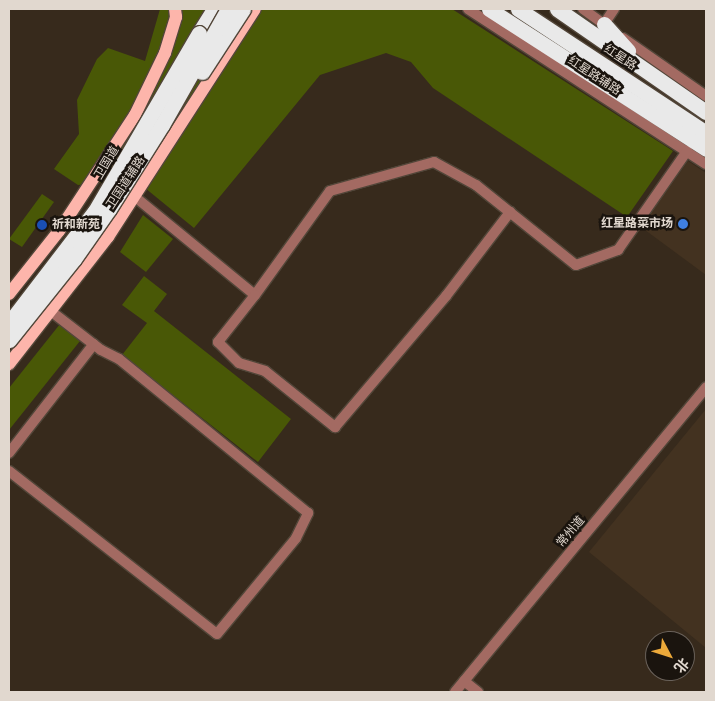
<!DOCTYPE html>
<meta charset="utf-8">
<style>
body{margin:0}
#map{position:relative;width:715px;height:701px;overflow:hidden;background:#372a1c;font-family:"Fira Sans Condensed","Noto Sans SC",sans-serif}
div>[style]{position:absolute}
.built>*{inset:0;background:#433220}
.green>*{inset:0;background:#495806}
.roads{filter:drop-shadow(1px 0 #524639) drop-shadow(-1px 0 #524639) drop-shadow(0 1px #524639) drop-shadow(0 -1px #524639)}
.minor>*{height:10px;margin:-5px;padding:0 5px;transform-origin:5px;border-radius:5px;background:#a36a62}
.major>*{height:12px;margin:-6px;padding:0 6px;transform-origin:6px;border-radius:6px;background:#fdb5ab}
.highway>*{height:15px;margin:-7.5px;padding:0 7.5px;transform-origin:7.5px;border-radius:7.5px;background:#e9e9e9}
.bridges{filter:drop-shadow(1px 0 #524639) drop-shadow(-1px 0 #524639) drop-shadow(0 1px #524639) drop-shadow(0 -1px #524639)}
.highway-bridge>*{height:15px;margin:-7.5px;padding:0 7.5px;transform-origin:7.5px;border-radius:7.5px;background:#e9e9e9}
.dots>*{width:14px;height:14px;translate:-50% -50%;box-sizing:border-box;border:2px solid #1a140e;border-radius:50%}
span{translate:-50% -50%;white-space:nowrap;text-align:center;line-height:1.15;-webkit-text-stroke:5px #1a140e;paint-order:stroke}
.street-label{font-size:12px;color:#e1d8cf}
.poi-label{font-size:12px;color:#e1d8cf;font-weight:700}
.right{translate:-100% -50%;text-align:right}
.left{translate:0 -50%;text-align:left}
.frame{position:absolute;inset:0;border:10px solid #e1d8cf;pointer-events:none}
.north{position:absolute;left:645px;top:631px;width:50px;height:50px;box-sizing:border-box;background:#1a140e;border:1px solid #6a625b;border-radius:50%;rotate:130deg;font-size:14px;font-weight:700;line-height:20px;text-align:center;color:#e1d8cf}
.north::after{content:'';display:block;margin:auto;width:18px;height:22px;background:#eca93a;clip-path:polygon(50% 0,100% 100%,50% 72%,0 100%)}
</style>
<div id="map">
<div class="built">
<i style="clip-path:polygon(688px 161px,706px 173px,706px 275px,641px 227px)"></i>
<i style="clip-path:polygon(706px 409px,706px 648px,589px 552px)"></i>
</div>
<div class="green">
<i style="clip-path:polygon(160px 9px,452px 9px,673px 151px,627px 217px,433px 88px,411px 62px,386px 53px,320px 75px,194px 228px,134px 179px,78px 185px,54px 169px,79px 134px,77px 100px,97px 59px,108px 48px,145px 61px)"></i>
<i style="clip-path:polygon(42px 194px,54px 202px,22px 247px,9px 239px)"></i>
<i style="clip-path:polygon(143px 215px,173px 239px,146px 272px,120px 252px)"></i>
<i style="clip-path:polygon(144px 276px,167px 294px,154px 311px,291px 419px,258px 462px,122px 355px,147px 323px,122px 305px)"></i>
<i style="clip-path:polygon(60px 324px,80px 341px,9px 430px,9px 388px)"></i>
</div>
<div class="roads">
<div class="minor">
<i style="left:468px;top:9px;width:284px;rotate:33.1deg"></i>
<i style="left:583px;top:9px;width:32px;rotate:36deg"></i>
<i style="left:604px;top:24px;width:18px;rotate:-56deg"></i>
<i style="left:623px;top:38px;width:101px;rotate:34.9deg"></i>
<i style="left:134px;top:196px;width:156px;rotate:39.3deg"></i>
<i style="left:255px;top:295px;width:128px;rotate:-54.2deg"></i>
<i style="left:330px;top:191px;width:108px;rotate:-15.6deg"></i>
<i style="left:434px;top:162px;width:48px;rotate:28.7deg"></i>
<i style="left:476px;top:185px;width:128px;rotate:38.7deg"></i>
<i style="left:576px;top:265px;width:45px;rotate:-19.7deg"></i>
<i style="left:618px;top:250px;width:121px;rotate:-55.1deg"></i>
<i style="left:255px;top:295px;width:60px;rotate:128.2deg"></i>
<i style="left:218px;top:342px;width:30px;rotate:45deg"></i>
<i style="left:239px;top:363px;width:27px;rotate:17deg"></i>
<i style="left:265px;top:371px;width:90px;rotate:38.7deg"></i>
<i style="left:335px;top:427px;width:172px;rotate:-49.7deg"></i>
<i style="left:446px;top:296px;width:106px;rotate:-52.7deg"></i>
<i style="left:9px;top:453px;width:138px;rotate:-52.1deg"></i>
<i style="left:9px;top:471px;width:264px;rotate:38.1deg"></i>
<i style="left:217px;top:634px;width:124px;rotate:-50.5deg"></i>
<i style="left:296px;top:538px;width:28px;rotate:-64deg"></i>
<i style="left:308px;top:513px;width:244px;rotate:-140.8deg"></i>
<i style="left:119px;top:359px;width:20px;rotate:-153deg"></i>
<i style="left:101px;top:350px;width:62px;rotate:-142.2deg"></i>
<i style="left:464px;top:681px;width:18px;rotate:38deg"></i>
<i style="left:455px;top:692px;width:395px;rotate:-50.5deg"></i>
</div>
<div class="major">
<i style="left:9px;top:294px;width:80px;rotate:-51.6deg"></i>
<i style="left:59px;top:231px;width:139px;rotate:-56.8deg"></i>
<i style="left:135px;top:115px;width:69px;rotate:-64.2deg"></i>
<i style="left:165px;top:53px;width:38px;rotate:-73deg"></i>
<i style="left:176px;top:17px;width:8px;rotate:-97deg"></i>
<i style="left:9px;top:364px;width:161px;rotate:-52.1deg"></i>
<i style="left:108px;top:237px;width:271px;rotate:-57.2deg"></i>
</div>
<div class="highway">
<i style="left:489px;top:9px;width:258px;rotate:32.8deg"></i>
<i style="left:518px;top:9px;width:225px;rotate:33.4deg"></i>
<i style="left:557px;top:9px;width:181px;rotate:34.7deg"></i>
<i style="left:604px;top:24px;width:36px;rotate:48deg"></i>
<i style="left:199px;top:33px;width:28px;rotate:-58deg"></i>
</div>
</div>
<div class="bridges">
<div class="highway-bridge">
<i style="left:202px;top:72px;width:75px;rotate:-56.9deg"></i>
<i style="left:9px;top:323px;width:141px;rotate:-52.5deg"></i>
<i style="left:95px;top:211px;width:206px;rotate:-59.7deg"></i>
<i style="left:9px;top:340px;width:104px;rotate:-51.3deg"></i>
<i style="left:74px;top:259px;width:61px;rotate:-55deg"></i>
<i style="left:109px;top:209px;width:99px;rotate:-57.8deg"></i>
<i style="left:162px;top:125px;width:133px;rotate:-60.4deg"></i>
</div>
</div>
<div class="dots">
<i style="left:683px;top:224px;background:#3f7fe0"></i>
<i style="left:42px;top:225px;background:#1a4fb4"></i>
</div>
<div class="street-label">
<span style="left:620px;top:58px;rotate:33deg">红星路</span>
<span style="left:594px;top:76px;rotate:33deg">红星路辅路</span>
<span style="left:107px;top:163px;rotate:-59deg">卫国道</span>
<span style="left:126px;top:183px;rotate:-57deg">卫国道辅路</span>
<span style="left:571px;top:532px;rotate:-50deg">常州道</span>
</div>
<div class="poi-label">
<span class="right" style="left:673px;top:224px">红星路菜市场</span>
<span class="left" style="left:52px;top:225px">祈和新苑</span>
</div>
<div class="frame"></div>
<div class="north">北</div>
</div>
